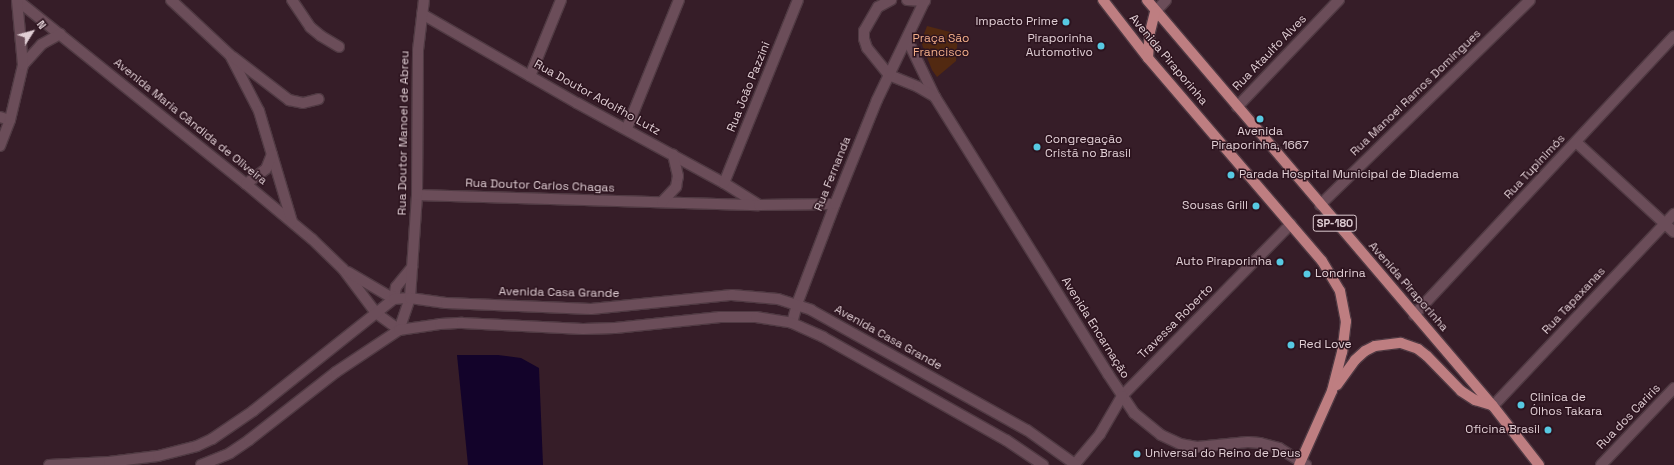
<!DOCTYPE html>
<meta charset="utf-8">
<style>
body{margin:0}
#map{position:relative;width:1674px;height:465px;overflow:hidden;background:#361d28;font-family:"Space Grotesk",sans-serif}
div>[style]{position:absolute}
.green>*{inset:0;background:#522911}
.water>*{inset:0;background:#13032a}
.roads{filter:drop-shadow(1px 0 #503a43) drop-shadow(-1px 0 #503a43) drop-shadow(0 1px #503a43) drop-shadow(0 -1px #503a43)}
.minor>*{height:10px;margin:-5px;padding:0 5px;transform-origin:5px;border-radius:5px;background:#6b4d59}
.tertiary>*{height:10px;margin:-5px;padding:0 5px;transform-origin:5px;border-radius:5px;background:#6b4d59}
.secondary>*{height:10px;margin:-5px;padding:0 5px;transform-origin:5px;border-radius:5px;background:#6b4d59}
.primary>*{height:10px;margin:-5px;padding:0 5px;transform-origin:5px;border-radius:5px;background:#be7e81}
.dots>*{width:11px;height:11px;translate:-50% -50%;box-sizing:border-box;border:2px solid #2c131e;border-radius:50%}
span{translate:-50% -50%;white-space:nowrap;text-align:center;line-height:1.15;-webkit-text-stroke:3px #2c131e;paint-order:stroke}
.shield-label span{padding:1px 3px;background:#2c131e;border:1px solid;border-radius:3px;-webkit-text-stroke-width:0}
.shield-label{font-size:11px;color:#e0ced4;font-weight:700}
.poi-label{font-size:12px;color:#e0ced4}
.right{translate:-100% -50%;text-align:right}
.left{translate:0 -50%;text-align:left}
.park-label{font-size:12px;color:#f2ae89}
.street-label{font-size:12px;color:#e0ced4}
.north{position:absolute;left:12px;top:12px;width:40px;height:40px;-webkit-text-stroke:3px #2c131e;paint-order:stroke;rotate:53deg;font-size:11px;font-weight:700;line-height:16px;text-align:center;color:#e0ced4}
.north::after{content:'';display:block;margin:auto;width:14px;height:18px;background:#e0ced4;clip-path:polygon(50% 0,100% 100%,50% 72%,0 100%)}
</style>
<div id="map">
<div class="green">
<i style="clip-path:polygon(927px 26px,958px 34px,956px 61px,937px 77px,932px 70px,921px 42px)"></i>
</div>
<div class="water">
<i style="clip-path:polygon(457px 355px,498px 355px,521px 358px,539px 368px,543px 465px,468px 465px)"></i>
</div>
<div class="roads">
<div class="minor">
<i style="left:17px;top:0;width:294px;rotate:38.8deg"></i>
<i style="left:246px;top:184px;width:86px;rotate:39.8deg"></i>
<i style="left:312px;top:239px;width:43px;rotate:44.1deg"></i>
<i style="left:343px;top:269px;width:55px;rotate:53.1deg"></i>
<i style="left:171px;top:0;width:81px;rotate:43deg"></i>
<i style="left:230px;top:55px;width:63px;rotate:62.6deg"></i>
<i style="left:259px;top:111px;width:116px;rotate:73.4deg"></i>
<i style="left:292px;top:0;width:32px;rotate:56deg"></i>
<i style="left:310px;top:27px;width:14px;rotate:39deg"></i>
<i style="left:321px;top:36px;width:21px;rotate:31deg"></i>
<i style="left:907px;top:0;width:18px;rotate:3deg"></i>
<i style="left:1155px;top:12px;width:16px;rotate:-47deg"></i>
<i style="left:422px;top:14px;width:179px;rotate:29.9deg"></i>
<i style="left:577px;top:103px;width:167px;rotate:28.6deg"></i>
<i style="left:724px;top:183px;width:41px;rotate:32.2deg"></i>
<i style="left:233px;top:57px;width:71px;rotate:37.5deg"></i>
<i style="left:289px;top:100px;width:14px;rotate:12deg"></i>
<i style="left:303px;top:103px;width:16px;rotate:-14deg"></i>
<i style="left:23px;top:65px;width:28px;rotate:-48deg"></i>
<i style="left:42px;top:44px;width:21px;rotate:-29deg"></i>
<i style="left:889px;top:75px;width:35px;rotate:-129deg"></i>
<i style="left:867px;top:48px;width:9px;rotate:-108deg"></i>
<i style="left:864px;top:39px;width:8px;rotate:-90deg"></i>
<i style="left:864px;top:31px;width:28px;rotate:-60deg"></i>
<i style="left:878px;top:7px;width:15px;rotate:-28deg"></i>
<i style="left:530px;top:76px;width:82px;rotate:-67.8deg"></i>
<i style="left:1237px;top:107px;width:148px;rotate:-46.4deg"></i>
<i style="left:0;top:117px;width:10px;rotate:17deg"></i>
<i style="left:627px;top:128px;width:138px;rotate:-67.9deg"></i>
<i style="left:1576px;top:142px;width:133px;rotate:42.6deg"></i>
<i style="left:0;top:146px;width:28px;rotate:-69deg"></i>
<i style="left:10px;top:120px;width:57px;rotate:-76.7deg"></i>
<i style="left:23px;top:65px;width:65px;rotate:-95.3deg"></i>
<i style="left:724px;top:183px;width:197px;rotate:-68deg"></i>
<i style="left:246px;top:184px;width:25px;rotate:-37deg"></i>
<i style="left:266px;top:169px;width:16px;rotate:-68deg"></i>
<i style="left:417px;top:195px;width:342px;rotate:1.7deg"></i>
<i style="left:759px;top:205px;width:76px;rotate:-0.8deg"></i>
<i style="left:662px;top:202px;width:21px;rotate:-47deg"></i>
<i style="left:676px;top:187px;width:11px;rotate:-80deg"></i>
<i style="left:678px;top:176px;width:22px;rotate:-103deg"></i>
<i style="left:1320px;top:205px;width:293px;rotate:-44.3deg"></i>
<i style="left:348px;top:272px;width:53px;rotate:30.4deg"></i>
<i style="left:394px;top:299px;width:12px;rotate:-81deg"></i>
<i style="left:396px;top:287px;width:26px;rotate:-51deg"></i>
<i style="left:410px;top:298px;width:103px;rotate:-86.1deg"></i>
<i style="left:417px;top:195px;width:145px;rotate:-89.6deg"></i>
<i style="left:418px;top:50px;width:50px;rotate:-83.2deg"></i>
<i style="left:1414px;top:315px;width:381px;rotate:-47deg"></i>
<i style="left:1122px;top:396px;width:241px;rotate:-45.5deg"></i>
<i style="left:1493px;top:406px;width:264px;rotate:-46.7deg"></i>
<i style="left:1601px;top:465px;width:106px;rotate:-46.5deg"></i>
</div>
<div class="tertiary">
<i style="left:907px;top:39px;width:64px;rotate:64.2deg"></i>
<i style="left:935px;top:97px;width:327px;rotate:58deg"></i>
<i style="left:1108px;top:374px;width:47px;rotate:56.3deg"></i>
<i style="left:1134px;top:413px;width:35px;rotate:39deg"></i>
<i style="left:1161px;top:435px;width:21px;rotate:25deg"></i>
<i style="left:1180px;top:444px;width:17px;rotate:10deg"></i>
<i style="left:1197px;top:447px;width:51px;rotate:-5.6deg"></i>
<i style="left:1248px;top:442px;width:12px;rotate:5deg"></i>
<i style="left:1260px;top:443px;width:20px;rotate:15deg"></i>
<i style="left:1279px;top:448px;width:32px;rotate:32deg"></i>
<i style="left:889px;top:75px;width:31px;rotate:22deg"></i>
<i style="left:918px;top:87px;width:20px;rotate:30deg"></i>
<i style="left:792px;top:323px;width:20px;rotate:-75deg"></i>
<i style="left:797px;top:304px;width:107px;rotate:-69.2deg"></i>
<i style="left:835px;top:204px;width:112px;rotate:-68deg"></i>
<i style="left:877px;top:100px;width:111px;rotate:-64.4deg"></i>
<i style="left:1075px;top:464px;width:39px;rotate:-50deg"></i>
<i style="left:1100px;top:434px;width:44px;rotate:-59.9deg"></i>
</div>
<div class="secondary">
<i style="left:376px;top:313px;width:29px;rotate:36deg"></i>
<i style="left:399px;top:330px;width:34px;rotate:-71deg"></i>
<i style="left:49px;top:465px;width:60px;rotate:-2.9deg"></i>
<i style="left:109px;top:462px;width:49px;rotate:-7deg"></i>
<i style="left:158px;top:456px;width:40px;rotate:-14.4deg"></i>
<i style="left:197px;top:446px;width:17px;rotate:-25deg"></i>
<i style="left:212px;top:439px;width:50px;rotate:-34.3deg"></i>
<i style="left:253px;top:411px;width:180px;rotate:-38.5deg"></i>
<i style="left:394px;top:299px;width:16px;rotate:-4deg"></i>
<i style="left:410px;top:298px;width:36px;rotate:8deg"></i>
<i style="left:446px;top:303px;width:145px;rotate:2.4deg"></i>
<i style="left:591px;top:309px;width:142px;rotate:-5.7deg"></i>
<i style="left:732px;top:295px;width:46px;rotate:5deg"></i>
<i style="left:778px;top:299px;width:35px;rotate:18deg"></i>
<i style="left:811px;top:310px;width:247px;rotate:29.1deg"></i>
<i style="left:1027px;top:430px;width:60px;rotate:35.5deg"></i>
<i style="left:201px;top:465px;width:31px;rotate:-22deg"></i>
<i style="left:230px;top:453px;width:23px;rotate:-34deg"></i>
<i style="left:249px;top:440px;width:110px;rotate:-38deg"></i>
<i style="left:336px;top:372px;width:76px;rotate:-33.7deg"></i>
<i style="left:399px;top:330px;width:41px;rotate:-8.3deg"></i>
<i style="left:440px;top:324px;width:22px;rotate:-3deg"></i>
<i style="left:462px;top:323px;width:121px;rotate:2.8deg"></i>
<i style="left:583px;top:329px;width:32px;rotate:-2deg"></i>
<i style="left:615px;top:328px;width:106px;rotate:-6deg"></i>
<i style="left:720px;top:317px;width:36px"></i>
<i style="left:756px;top:317px;width:36px;rotate:9deg"></i>
<i style="left:792px;top:323px;width:34px;rotate:24deg"></i>
<i style="left:823px;top:337px;width:210px;rotate:29.4deg"></i>
<i style="left:1006px;top:440px;width:45px;rotate:34deg"></i>
</div>
<div class="primary">
<i style="left:1103px;top:0;width:73px;rotate:52.2deg"></i>
<i style="left:1148px;top:58px;width:267px;rotate:49.4deg"></i>
<i style="left:1322px;top:261px;width:35px;rotate:59deg"></i>
<i style="left:1340px;top:291px;width:31px;rotate:79deg"></i>
<i style="left:1346px;top:321px;width:31px;rotate:97deg"></i>
<i style="left:1342px;top:352px;width:40px;rotate:104.4deg"></i>
<i style="left:1332px;top:391px;width:81px;rotate:114deg"></i>
<i style="left:1147px;top:0;width:533px;rotate:49.56deg"></i>
<i style="left:1493px;top:406px;width:75px;rotate:52.1deg"></i>
<i style="left:1148px;top:58px;width:26px;rotate:-86deg"></i>
<i style="left:1150px;top:32px;width:21px;rotate:-76deg"></i>
<i style="left:1337px;top:385px;width:31px;rotate:-54deg"></i>
<i style="left:1355px;top:360px;width:13px;rotate:-42deg"></i>
<i style="left:1365px;top:351px;width:11px;rotate:-27deg"></i>
<i style="left:1375px;top:346px;width:26px;rotate:-7deg"></i>
<i style="left:1401px;top:343px;width:18px;rotate:19deg"></i>
<i style="left:1418px;top:349px;width:11px;rotate:38deg"></i>
<i style="left:1427px;top:356px;width:49px;rotate:45.8deg"></i>
<i style="left:1461px;top:391px;width:17px;rotate:33deg"></i>
<i style="left:1475px;top:400px;width:17px;rotate:17deg"></i>
</div>
</div>
<div class="dots">
<i style="left:1066px;top:22px;background:#57c9e2"></i>
<i style="left:1101px;top:46px;background:#57c9e2"></i>
<i style="left:1260px;top:119px;background:#57c9e2"></i>
<i style="left:1037px;top:147px;background:#57c9e2"></i>
<i style="left:1231px;top:175px;background:#57c9e2"></i>
<i style="left:1256px;top:206px;background:#57c9e2"></i>
<i style="left:1280px;top:262px;background:#57c9e2"></i>
<i style="left:1307px;top:274px;background:#57c9e2"></i>
<i style="left:1291px;top:345px;background:#57c9e2"></i>
<i style="left:1521px;top:405px;background:#57c9e2"></i>
<i style="left:1548px;top:430px;background:#57c9e2"></i>
<i style="left:1137px;top:454px;background:#57c9e2"></i>
</div>
<div class="shield-label">
<span style="left:1335px;top:223px">SP-180</span>
</div>
<div class="poi-label">
<span class="right" style="left:1058px;top:22px">Impacto Prime</span>
<span class="right" style="left:1093px;top:46px">Piraporinha<br>Automotivo</span>
<span style="left:1260px;top:139px">Avenida<br>Piraporinha, 1667</span>
<span class="left" style="left:1045px;top:147px">Congregação<br>Cristã no Brasil</span>
<span class="left" style="left:1239px;top:175px">Parada Hospital Municipal de Diadema</span>
<span class="right" style="left:1248px;top:206px">Sousas Grill</span>
<span class="right" style="left:1272px;top:262px">Auto Piraporinha</span>
<span class="left" style="left:1315px;top:274px">Londrina</span>
<span class="left" style="left:1299px;top:345px">Red Love</span>
<span class="left" style="left:1530px;top:405px">Clinica de<br>Ólhos Takara</span>
<span class="right" style="left:1540px;top:430px">Oficina Brasil</span>
<span class="left" style="left:1145px;top:454px">Universal do Reino de Deus</span>
</div>
<div class="park-label">
<span style="left:941px;top:46px">Praça São<br>Francisco</span>
</div>
<div class="street-label">
<span style="left:1270px;top:53px;rotate:-46deg">Rua Ataulfo Alves</span>
<span style="left:1168px;top:60px;rotate:50deg">Avenida Piraporinha</span>
<span style="left:749px;top:87px;rotate:-68deg">Rua João Pazzini</span>
<span style="left:1416px;top:93px;rotate:-44deg">Rua Manoel Ramos Domingues</span>
<span style="left:597px;top:98px;rotate:29deg">Rua Doutor Adolfho Lutz</span>
<span style="left:190px;top:122px;rotate:39deg">Avenida Maria Cândida de Oliveira</span>
<span style="left:404px;top:133px;rotate:-89deg">Rua Doutor Manoel de Abreu</span>
<span style="left:1535px;top:167px;rotate:-47deg">Rua Tupinimós</span>
<span style="left:833px;top:174px;rotate:-68deg">Rua Fernanda</span>
<span style="left:540px;top:186px;rotate:2deg">Rua Doutor Carlos Chagas</span>
<span style="left:1408px;top:287px;rotate:49deg">Avenida Piraporinha</span>
<span style="left:559px;top:293px;rotate:1deg">Avenida Casa Grande</span>
<span style="left:1574px;top:301px;rotate:-47deg">Rua Tapaxanas</span>
<span style="left:1176px;top:322px;rotate:-45deg">Travessa Roberto</span>
<span style="left:1095px;top:328px;rotate:58deg">Avenida Encarnação</span>
<span style="left:888px;top:338px;rotate:29deg">Avenida Casa Grande</span>
<span style="left:1629px;top:417px;rotate:-46deg">Rua dos Cariris</span>
</div>
<div class="north">N</div>
</div>
